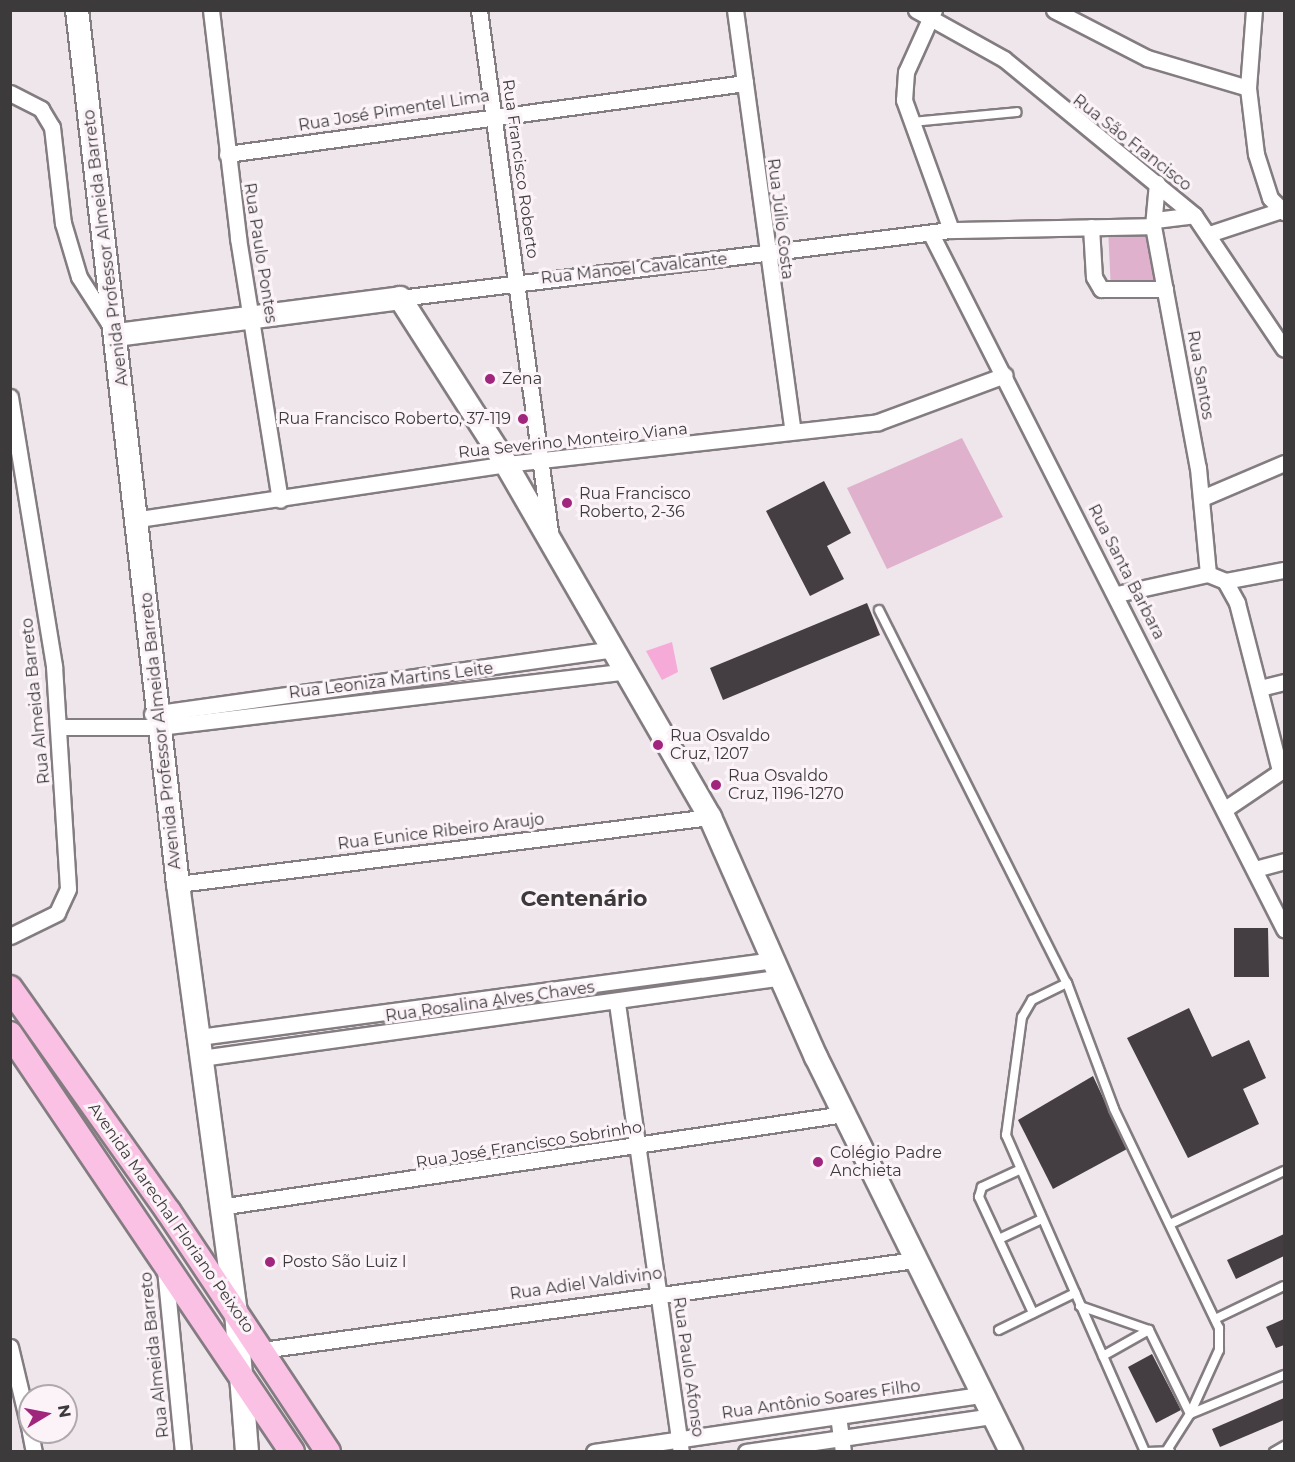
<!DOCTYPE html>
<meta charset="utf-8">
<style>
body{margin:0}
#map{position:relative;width:1295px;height:1462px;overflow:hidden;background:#eee6ea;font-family:Montserrat,sans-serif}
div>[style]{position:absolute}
.green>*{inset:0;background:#dfb1cc}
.water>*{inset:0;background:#f6aad8}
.building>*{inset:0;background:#443d41}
.roads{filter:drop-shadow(2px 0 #837c80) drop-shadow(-2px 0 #837c80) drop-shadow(0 2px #837c80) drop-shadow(0 -2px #837c80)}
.lane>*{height:8px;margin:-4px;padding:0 4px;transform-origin:4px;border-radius:4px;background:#fff}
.street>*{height:15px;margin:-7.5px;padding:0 7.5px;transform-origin:7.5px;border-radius:7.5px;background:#fff}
.secondary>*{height:22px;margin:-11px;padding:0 11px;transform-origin:11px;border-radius:11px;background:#fff}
.primary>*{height:24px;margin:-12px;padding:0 12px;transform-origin:12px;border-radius:12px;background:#fac1e4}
.dots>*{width:16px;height:16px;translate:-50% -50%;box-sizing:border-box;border:3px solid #fbf3f8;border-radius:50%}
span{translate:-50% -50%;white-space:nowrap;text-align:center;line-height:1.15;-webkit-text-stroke:6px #fbf3f8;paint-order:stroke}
.street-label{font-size:16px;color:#3d3a3c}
.poi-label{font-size:16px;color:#3d3a3c}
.left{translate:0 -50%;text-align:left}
.right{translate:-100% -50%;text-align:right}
.district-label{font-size:22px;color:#3d3a3c;font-weight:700}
.frame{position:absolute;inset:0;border:12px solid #3d3a3c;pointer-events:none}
.north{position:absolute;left:18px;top:1384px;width:60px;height:60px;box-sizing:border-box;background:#fbf3f8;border:2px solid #afa9ad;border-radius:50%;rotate:80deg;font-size:16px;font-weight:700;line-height:24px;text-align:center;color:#3d3a3c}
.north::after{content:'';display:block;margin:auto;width:21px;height:27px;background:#a0257c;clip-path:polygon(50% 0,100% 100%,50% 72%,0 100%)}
</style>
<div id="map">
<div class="green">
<i style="clip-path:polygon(1108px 228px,1164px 229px,1166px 287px,1111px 291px)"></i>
<i style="clip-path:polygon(962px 438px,1003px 517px,887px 569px,847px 488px)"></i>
</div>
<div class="water">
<i style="clip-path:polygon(672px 642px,678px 672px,662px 680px,646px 651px)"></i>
</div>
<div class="building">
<i style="clip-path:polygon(824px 481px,851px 533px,827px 546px,844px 579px,810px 596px,766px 511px)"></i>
<i style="clip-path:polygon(867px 603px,880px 635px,723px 700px,710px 668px)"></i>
<i style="clip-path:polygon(1234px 928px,1268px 928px,1269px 977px,1234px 977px)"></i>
<i style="clip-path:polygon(1189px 1008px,1212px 1057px,1249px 1040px,1266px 1078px,1243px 1089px,1259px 1124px,1188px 1158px,1127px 1038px)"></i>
<i style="clip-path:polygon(1093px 1076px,1127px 1149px,1053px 1189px,1018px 1120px)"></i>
<i style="clip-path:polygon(1284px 1234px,1284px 1256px,1236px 1279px,1227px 1260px)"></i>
<i style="clip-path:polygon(1284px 1319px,1284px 1345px,1276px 1348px,1266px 1327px)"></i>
<i style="clip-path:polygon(1152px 1354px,1181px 1410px,1156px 1423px,1128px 1367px)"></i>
<i style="clip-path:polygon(1284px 1398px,1284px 1420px,1220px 1447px,1212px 1429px)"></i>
</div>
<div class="roads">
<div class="lane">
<i style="left:912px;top:122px;width:105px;rotate:-5.4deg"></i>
<i style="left:879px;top:610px;width:418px;rotate:63.3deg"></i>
<i style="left:1067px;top:983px;width:134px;rotate:69.5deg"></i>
<i style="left:1114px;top:1109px;width:243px;rotate:64.4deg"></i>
<i style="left:1219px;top:1328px;width:22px;rotate:90deg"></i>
<i style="left:1219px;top:1350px;width:70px;rotate:114.4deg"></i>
<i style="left:1190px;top:1414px;width:43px;rotate:122.6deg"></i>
<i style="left:1067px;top:983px;width:39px;rotate:154deg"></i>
<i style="left:1032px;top:1000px;width:20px;rotate:120deg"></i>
<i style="left:1022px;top:1017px;width:119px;rotate:97.7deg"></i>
<i style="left:1006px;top:1135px;width:346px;rotate:66.3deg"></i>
<i style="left:1019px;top:1170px;width:41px;rotate:155.3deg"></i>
<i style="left:982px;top:1187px;width:10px;rotate:107deg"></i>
<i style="left:979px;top:1197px;width:128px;rotate:65deg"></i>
<i style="left:1170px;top:1224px;width:126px;rotate:-24.9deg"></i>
<i style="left:999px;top:1239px;width:47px;rotate:-24.9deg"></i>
<i style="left:1080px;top:1306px;width:73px;rotate:19.2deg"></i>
<i style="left:1149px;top:1330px;width:53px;rotate:150.5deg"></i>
<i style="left:1215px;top:1319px;width:76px;rotate:-25.6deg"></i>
<i style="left:999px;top:1330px;width:85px;rotate:-26deg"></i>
<i style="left:1149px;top:1330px;width:93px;rotate:64deg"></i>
<i style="left:1190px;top:1414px;width:102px;rotate:-22.5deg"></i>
<i style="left:1146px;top:1452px;width:24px;rotate:-2deg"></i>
<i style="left:1274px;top:1452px;width:12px;rotate:-31deg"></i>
</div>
<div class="street">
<i style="left:211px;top:10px;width:230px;rotate:83.2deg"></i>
<i style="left:238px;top:238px;width:265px;rotate:80.9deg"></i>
<i style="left:479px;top:10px;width:527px;rotate:82.25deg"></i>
<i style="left:735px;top:10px;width:425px;rotate:82.2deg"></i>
<i style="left:916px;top:10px;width:101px;rotate:29.1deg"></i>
<i style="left:1004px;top:59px;width:246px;rotate:39.4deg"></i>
<i style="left:1194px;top:215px;width:161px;rotate:56.1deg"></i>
<i style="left:934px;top:10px;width:68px;rotate:114.3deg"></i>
<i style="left:906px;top:72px;width:28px;rotate:94deg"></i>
<i style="left:904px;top:100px;width:138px;rotate:70.1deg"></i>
<i style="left:1054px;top:10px;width:105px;rotate:27.3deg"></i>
<i style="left:1147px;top:58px;width:105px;rotate:16.5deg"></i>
<i style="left:1254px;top:10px;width:78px;rotate:94.4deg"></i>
<i style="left:1248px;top:88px;width:66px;rotate:83.1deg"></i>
<i style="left:1256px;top:154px;width:46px;rotate:72.3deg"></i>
<i style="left:1270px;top:198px;width:20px;rotate:45deg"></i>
<i style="left:10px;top:93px;width:35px;rotate:27deg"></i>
<i style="left:41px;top:109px;width:21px;rotate:59deg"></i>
<i style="left:52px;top:127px;width:97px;rotate:83.5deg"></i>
<i style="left:63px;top:223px;width:56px;rotate:73.5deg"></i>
<i style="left:79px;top:277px;width:61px;rotate:57.1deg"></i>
<i style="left:227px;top:154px;width:523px;rotate:-7.8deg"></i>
<i style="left:1157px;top:183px;width:43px;rotate:95.3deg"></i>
<i style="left:1153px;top:226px;width:246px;rotate:79.5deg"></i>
<i style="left:1198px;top:468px;width:106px;rotate:84.6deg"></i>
<i style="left:1155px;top:220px;width:39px;rotate:-7deg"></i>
<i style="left:1091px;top:227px;width:50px;rotate:86.6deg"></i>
<i style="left:1094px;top:277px;width:14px;rotate:60deg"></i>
<i style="left:1101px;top:289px;width:64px"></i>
<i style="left:931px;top:234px;width:780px;rotate:63.07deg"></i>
<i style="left:1209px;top:234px;width:76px;rotate:-18.4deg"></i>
<i style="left:400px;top:298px;width:555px;rotate:-7.04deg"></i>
<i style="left:951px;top:230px;width:202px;rotate:-1.1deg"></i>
<i style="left:10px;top:397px;width:273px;rotate:80.7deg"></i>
<i style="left:54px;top:666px;width:223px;rotate:86.4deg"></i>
<i style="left:68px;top:889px;width:26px;rotate:115deg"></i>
<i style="left:57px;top:913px;width:52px;rotate:153.9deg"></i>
<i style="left:1202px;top:498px;width:89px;rotate:-23.1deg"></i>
<i style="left:139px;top:519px;width:371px;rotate:-8.5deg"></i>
<i style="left:506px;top:464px;width:374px;rotate:-6.4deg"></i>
<i style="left:878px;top:422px;width:135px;rotate:-20.3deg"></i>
<i style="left:1225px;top:581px;width:25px;rotate:61deg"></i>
<i style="left:1237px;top:603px;width:172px;rotate:75.6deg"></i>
<i style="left:1117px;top:594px;width:93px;rotate:-12.4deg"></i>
<i style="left:1208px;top:574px;width:18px;rotate:22deg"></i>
<i style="left:1225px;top:581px;width:60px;rotate:-10.6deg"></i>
<i style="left:1260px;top:688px;width:25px;rotate:-14deg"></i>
<i style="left:152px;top:714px;width:465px;rotate:-8deg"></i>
<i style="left:60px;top:727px;width:99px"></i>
<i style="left:159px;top:727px;width:471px;rotate:-6.8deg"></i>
<i style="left:1225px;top:809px;width:71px;rotate:-34.1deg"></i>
<i style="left:1255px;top:869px;width:30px;rotate:-15deg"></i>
<i style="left:178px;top:884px;width:536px;rotate:-7.18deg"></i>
<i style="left:617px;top:1003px;width:454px;rotate:81.9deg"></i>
<i style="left:199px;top:1037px;width:580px;rotate:-7.63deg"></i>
<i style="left:201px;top:1058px;width:588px;rotate:-7.92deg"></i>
<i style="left:219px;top:1207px;width:632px;rotate:-8.46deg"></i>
<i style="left:165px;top:1269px;width:184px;rotate:84.4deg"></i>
<i style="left:10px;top:1347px;width:86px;rotate:76.6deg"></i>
<i style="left:262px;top:1350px;width:659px;rotate:-7.85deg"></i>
<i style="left:838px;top:1416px;width:36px;rotate:82deg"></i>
<i style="left:30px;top:1432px;width:20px;rotate:79deg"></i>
<i style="left:594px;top:1452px;width:392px;rotate:-8.4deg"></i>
<i style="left:746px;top:1452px;width:250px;rotate:-8.3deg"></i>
</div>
<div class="secondary">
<i style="left:77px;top:10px;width:880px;rotate:83.41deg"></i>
<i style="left:178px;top:884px;width:432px;rotate:82.3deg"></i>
<i style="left:236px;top:1312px;width:140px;rotate:85.5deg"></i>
<i style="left:117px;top:335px;width:285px;rotate:-7.4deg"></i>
<i style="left:400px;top:298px;width:197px;rotate:57.4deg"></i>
<i style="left:506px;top:464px;width:408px;rotate:60deg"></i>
<i style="left:710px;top:817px;width:262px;rotate:66.2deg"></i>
<i style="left:816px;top:1057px;width:441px;rotate:63.7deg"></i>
</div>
<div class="primary">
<i style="left:10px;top:988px;width:273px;rotate:54.7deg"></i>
<i style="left:168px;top:1211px;width:289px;rotate:56.4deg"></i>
<i style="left:10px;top:1034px;width:504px;rotate:55.99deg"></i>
</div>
</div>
<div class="dots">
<i style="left:490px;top:379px;background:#a0257c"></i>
<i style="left:523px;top:419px;background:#a0257c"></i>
<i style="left:567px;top:503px;background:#a0257c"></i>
<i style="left:658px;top:745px;background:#a0257c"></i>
<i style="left:716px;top:785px;background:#a0257c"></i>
<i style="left:818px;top:1162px;background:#a0257c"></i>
<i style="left:270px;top:1262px;background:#a0257c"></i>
</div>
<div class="street-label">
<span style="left:394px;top:111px;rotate:-9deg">Rua José Pimentel Lima</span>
<span style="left:1132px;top:143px;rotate:38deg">Rua São Francisco</span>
<span style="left:520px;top:169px;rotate:82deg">Rua Francisco Roberto</span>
<span style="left:780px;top:219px;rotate:83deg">Rua Júlio Costa</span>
<span style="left:106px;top:248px;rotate:-97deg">Avenida Professor Almeida Barreto</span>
<span style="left:260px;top:253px;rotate:81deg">Rua Paulo Pontes</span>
<span style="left:634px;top:269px;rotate:-6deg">Rua Manoel Cavalcante</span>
<span style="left:1200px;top:375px;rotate:80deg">Rua Santos</span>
<span style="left:573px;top:441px;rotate:-6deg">Rua Severino Monteiro Viana</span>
<span style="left:1126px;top:572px;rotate:63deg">Rua Santa Barbara</span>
<span style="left:391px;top:681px;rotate:-7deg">Rua Leoniza Martins Leite</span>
<span style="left:36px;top:701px;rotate:-96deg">Rua Almeida Barreto</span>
<span style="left:161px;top:731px;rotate:-96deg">Avenida Professor Almeida Barreto</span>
<span style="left:441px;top:832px;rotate:-7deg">Rua Eunice Ribeiro Araujo</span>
<span style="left:490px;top:1002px;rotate:-8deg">Rua Rosalina Alves Chaves</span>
<span style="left:529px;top:1145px;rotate:-9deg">Rua José Francisco Sobrinho</span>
<span style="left:171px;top:1218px;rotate:55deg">Avenida Marechal Floriano Peixoto</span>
<span style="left:586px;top:1284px;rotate:-8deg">Rua Adiel Valdivino</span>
<span style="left:155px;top:1355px;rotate:-96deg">Rua Almeida Barreto</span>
<span style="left:688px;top:1367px;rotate:82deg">Rua Paulo Afonso</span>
<span style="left:821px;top:1400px;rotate:-8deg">Rua Antônio Soares Filho</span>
</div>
<div class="poi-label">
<span class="left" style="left:502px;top:379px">Zena</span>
<span class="right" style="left:511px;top:419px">Rua Francisco Roberto, 37-119</span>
<span class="left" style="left:579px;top:503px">Rua Francisco<br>Roberto, 2-36</span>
<span class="left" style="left:670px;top:745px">Rua Osvaldo<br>Cruz, 1207</span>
<span class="left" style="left:728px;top:785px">Rua Osvaldo<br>Cruz, 1196-1270</span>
<span class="left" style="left:830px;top:1162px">Colégio Padre<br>Anchieta</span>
<span class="left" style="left:282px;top:1262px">Posto São Luiz I</span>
</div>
<div class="district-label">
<span style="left:584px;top:899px">Centenário</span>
</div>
<div class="frame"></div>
<div class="north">N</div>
</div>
